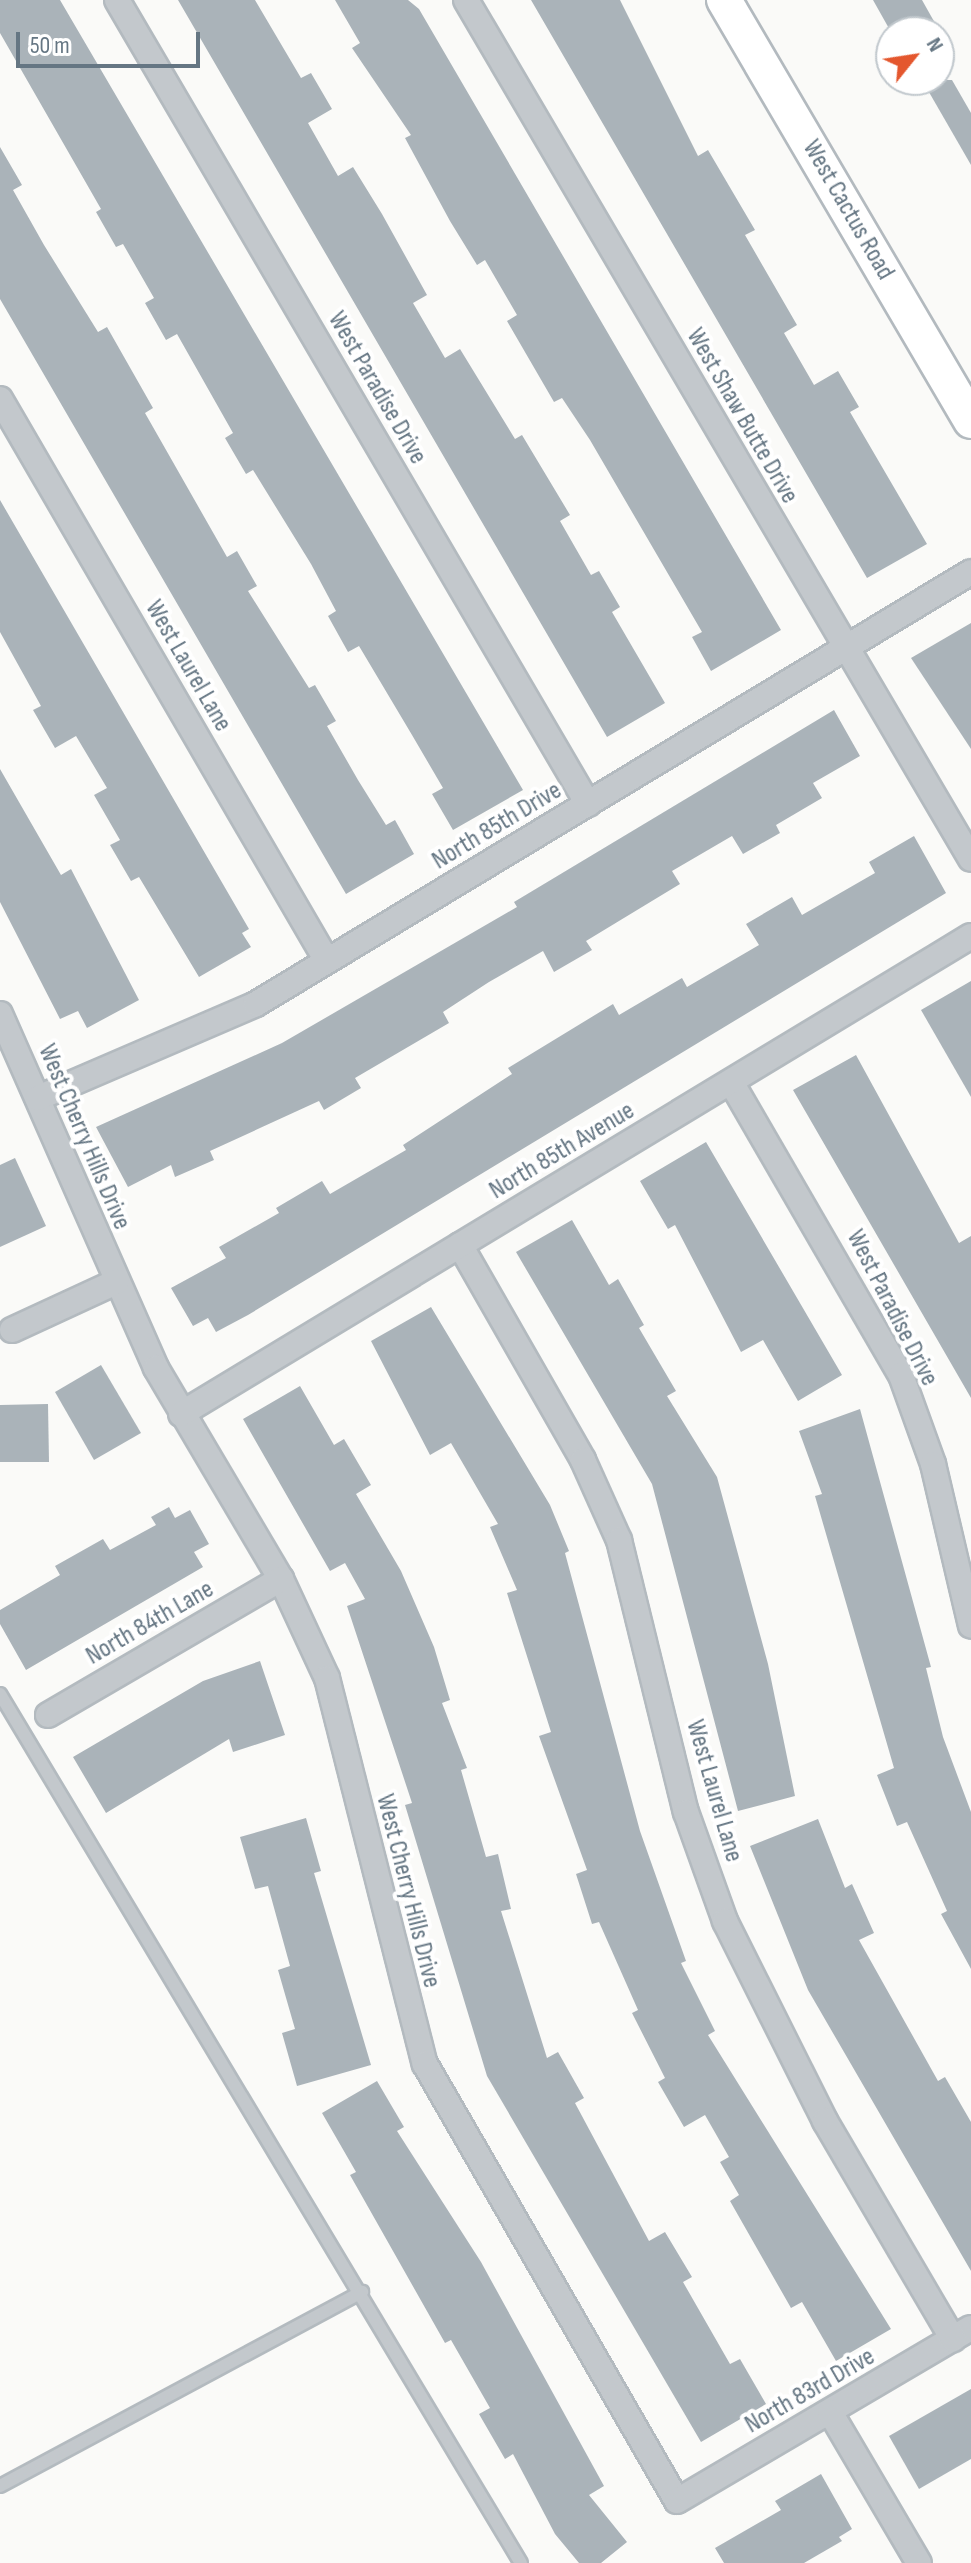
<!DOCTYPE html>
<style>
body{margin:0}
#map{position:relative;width:971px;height:2563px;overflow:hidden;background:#fafaf8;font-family:"Sofia Sans Condensed",sans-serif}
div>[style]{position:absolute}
.building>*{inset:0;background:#aab3b9}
.roads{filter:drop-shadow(2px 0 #b3babf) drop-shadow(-2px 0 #b3babf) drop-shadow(0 2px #b3babf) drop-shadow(0 -2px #b3babf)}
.service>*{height:12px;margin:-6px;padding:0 6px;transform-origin:6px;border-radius:6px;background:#c3c8cc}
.minor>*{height:24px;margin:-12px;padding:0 12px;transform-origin:12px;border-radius:12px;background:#c3c8cc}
.secondary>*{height:34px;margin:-17px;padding:0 17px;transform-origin:17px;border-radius:17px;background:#fff}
span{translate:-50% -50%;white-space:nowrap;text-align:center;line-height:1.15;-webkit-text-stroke:8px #fff;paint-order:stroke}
.street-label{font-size:26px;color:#657683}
.north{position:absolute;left:875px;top:16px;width:80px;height:80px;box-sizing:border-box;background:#fff;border:2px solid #c1c8cd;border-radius:50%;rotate:60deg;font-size:22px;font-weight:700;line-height:32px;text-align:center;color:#657683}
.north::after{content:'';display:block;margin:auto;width:28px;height:36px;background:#e4572e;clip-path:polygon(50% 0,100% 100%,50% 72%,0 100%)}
.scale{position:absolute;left:16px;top:32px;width:184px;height:36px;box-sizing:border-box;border:4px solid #657683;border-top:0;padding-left:10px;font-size:24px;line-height:28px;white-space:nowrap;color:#657683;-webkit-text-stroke:6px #fff;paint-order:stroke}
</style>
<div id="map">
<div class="building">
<i style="clip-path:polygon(0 0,60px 0,523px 790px,453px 830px,432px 794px,443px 788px,412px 735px,359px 646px,348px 652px,328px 616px,336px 611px,311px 564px,253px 470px,246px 474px,225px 438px,233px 433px,177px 334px,166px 340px,145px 303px,154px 298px,123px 244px,116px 247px,96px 212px,101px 209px,0 33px)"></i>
<i style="clip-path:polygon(178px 0,255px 0,301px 78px,311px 73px,332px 109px,308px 123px,338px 176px,353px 167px,382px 214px,427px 295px,413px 303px,445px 358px,460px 349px,515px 439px,522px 435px,570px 515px,560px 521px,591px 575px,599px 571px,620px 607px,612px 612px,665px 703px,607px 737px)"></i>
<i style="clip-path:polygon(335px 0,408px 0,419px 9px,781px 630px,711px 671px,692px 637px,702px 632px,590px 440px,562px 398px,554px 402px,507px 321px,517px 315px,485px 260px,477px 265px,450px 221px,405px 138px,411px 135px,352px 48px,360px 43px)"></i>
<i style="clip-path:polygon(531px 0,620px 0,698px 156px,708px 150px,755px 230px,745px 235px,797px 325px,784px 333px,814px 385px,838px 371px,859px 407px,850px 412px,927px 544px,867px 578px)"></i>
<i style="clip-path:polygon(873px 0,922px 0,940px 32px,891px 32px)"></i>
<i style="clip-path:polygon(922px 80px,952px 80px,971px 113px,971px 165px)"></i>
<i style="clip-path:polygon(0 147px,22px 185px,13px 190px,44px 245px,98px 332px,107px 327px,153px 408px,145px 413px,227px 557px,237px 551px,257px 586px,248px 591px,309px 688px,315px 685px,336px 721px,327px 726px,358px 780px,386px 825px,395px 820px,414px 854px,346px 894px,0 299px)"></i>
<i style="clip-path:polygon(0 500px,249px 929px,242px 933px,251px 947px,199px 977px,139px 877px,131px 881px,110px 845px,120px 840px,94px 795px,107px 788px,76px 736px,55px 748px,33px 710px,41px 706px,0 632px)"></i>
<i style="clip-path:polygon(971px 623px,971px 749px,911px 658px)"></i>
<i style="clip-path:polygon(834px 710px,860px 756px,813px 783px,822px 798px,776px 825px,780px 833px,743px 854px,732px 836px,672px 871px,680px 884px,586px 941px,592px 950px,554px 972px,543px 951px,489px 982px,443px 1012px,449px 1023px,355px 1078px,361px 1088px,324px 1110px,319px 1101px,210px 1151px,214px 1160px,175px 1177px,171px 1165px,128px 1187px,96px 1127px,282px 1043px,517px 907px,514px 902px)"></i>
<i style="clip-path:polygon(0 769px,61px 875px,71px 869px,139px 1000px,87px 1028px,78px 1011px,60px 1019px,0 902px)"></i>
<i style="clip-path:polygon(914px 836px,946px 893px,248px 1315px,216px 1332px,208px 1318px,193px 1326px,171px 1288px,226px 1258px,219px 1247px,279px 1213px,276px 1208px,322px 1181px,330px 1194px,406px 1150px,403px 1145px,512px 1074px,508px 1068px,613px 1004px,619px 1015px,682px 978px,687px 987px,759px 945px,746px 924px,792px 897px,802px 915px,875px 873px,869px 862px)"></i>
<i style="clip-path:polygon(971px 981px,971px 1097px,921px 1010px)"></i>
<i style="clip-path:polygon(856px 1055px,959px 1243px,971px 1236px,971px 1398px,793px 1090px)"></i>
<i style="clip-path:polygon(706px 1142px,842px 1375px,798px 1401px,763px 1340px,741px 1352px,675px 1225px,668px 1229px,640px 1181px)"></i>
<i style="clip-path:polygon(15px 1158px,46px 1226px,0 1247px,0 1165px)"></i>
<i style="clip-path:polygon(572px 1220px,609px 1285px,618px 1279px,644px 1325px,639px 1328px,676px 1391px,667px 1396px,717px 1477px,768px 1664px,795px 1796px,738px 1811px,652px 1484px,516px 1252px)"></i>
<i style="clip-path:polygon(431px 1307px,550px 1505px,569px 1551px,565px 1553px,640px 1831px,686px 1961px,681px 1963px,715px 2031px,708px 2035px,891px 2329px,836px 2361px,802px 2302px,791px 2308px,730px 2201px,739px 2195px,720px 2162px,729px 2157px,705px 2115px,684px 2127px,658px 2082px,665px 2078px,632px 2013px,638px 2010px,599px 1922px,592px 1924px,576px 1874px,587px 1870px,539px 1736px,551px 1732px,507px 1593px,517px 1590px,490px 1527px,498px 1524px,451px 1443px,430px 1455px,371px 1341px)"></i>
<i style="clip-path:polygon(101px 1365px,141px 1433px,94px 1460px,55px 1392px)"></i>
<i style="clip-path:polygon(300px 1386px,334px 1445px,344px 1439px,371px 1485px,356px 1494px,401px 1571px,434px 1647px,450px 1700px,442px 1703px,467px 1768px,461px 1770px,486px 1857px,498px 1854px,511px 1909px,501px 1911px,547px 2058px,558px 2052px,584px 2098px,575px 2103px,649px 2241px,665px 2232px,692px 2277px,683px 2282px,730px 2364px,740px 2359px,766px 2404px,701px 2442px,487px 2076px,405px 1805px,412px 1803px,347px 1606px,365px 1599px,345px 1563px,330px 1571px,243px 1419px)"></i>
<i style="clip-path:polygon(48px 1404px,49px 1462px,0 1462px,0 1405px)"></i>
<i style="clip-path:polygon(860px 1409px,931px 1667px,926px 1668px,943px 1737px,971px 1812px,971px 1969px,941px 1914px,947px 1911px,907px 1822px,897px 1826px,877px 1775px,894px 1768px,815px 1496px,822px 1494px,799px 1431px)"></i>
<i style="clip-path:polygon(169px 1507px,175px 1518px,190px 1510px,209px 1544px,194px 1552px,203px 1567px,26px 1670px,0 1624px,0 1610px,60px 1575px,55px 1566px,103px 1539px,110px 1550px,156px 1525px,151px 1517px)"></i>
<i style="clip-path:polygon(260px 1661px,285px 1735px,233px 1752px,229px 1739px,106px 1813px,73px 1757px,203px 1681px)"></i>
<i style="clip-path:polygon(306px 1818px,321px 1871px,314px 1873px,371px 2065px,297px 2086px,282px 2033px,295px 2029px,278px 1970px,290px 1966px,268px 1886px,255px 1889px,240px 1837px)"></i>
<i style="clip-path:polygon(818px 1819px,845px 1888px,852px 1884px,874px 1933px,859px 1940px,938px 2081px,945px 2077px,971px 2122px,971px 2271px,808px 1990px,750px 1846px)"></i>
<i style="clip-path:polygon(377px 2081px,404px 2127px,397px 2131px,481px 2262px,604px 2486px,589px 2495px,627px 2542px,601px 2563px,579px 2563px,555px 2534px,513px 2454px,505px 2459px,479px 2414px,490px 2408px,451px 2340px,445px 2343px,350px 2175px,356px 2172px,322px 2113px)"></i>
<i style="clip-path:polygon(971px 2389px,971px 2459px,919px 2489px,889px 2436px)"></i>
<i style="clip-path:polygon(821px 2474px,852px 2529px,839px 2537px,842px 2541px,804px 2563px,724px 2563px,715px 2548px,781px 2510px,775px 2501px)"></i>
</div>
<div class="roads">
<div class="service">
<i style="left:0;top:1694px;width:1013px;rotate:59.06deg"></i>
<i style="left:0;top:2486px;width:411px;rotate:-28.2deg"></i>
</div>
<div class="minor">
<i style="left:117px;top:0;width:932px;rotate:59.64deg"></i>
<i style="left:466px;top:0;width:996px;rotate:59.55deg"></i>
<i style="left:0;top:399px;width:650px;rotate:59.81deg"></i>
<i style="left:0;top:1014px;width:387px;rotate:66.2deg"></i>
<i style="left:156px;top:1368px;width:245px;rotate:59.4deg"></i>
<i style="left:281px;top:1579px;width:109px;rotate:65.1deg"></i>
<i style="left:327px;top:1678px;width:398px;rotate:75.8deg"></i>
<i style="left:425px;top:2064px;width:504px;rotate:60.03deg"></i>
<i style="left:677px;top:2501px;width:341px;rotate:-30.5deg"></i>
<i style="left:731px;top:1082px;width:339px;rotate:59.9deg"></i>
<i style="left:901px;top:1375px;width:95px;rotate:70.2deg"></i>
<i style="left:933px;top:1464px;width:166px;rotate:76.8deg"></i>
<i style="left:38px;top:1098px;width:237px;rotate:-23.3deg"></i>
<i style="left:256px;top:1004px;width:835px;rotate:-31.14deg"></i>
<i style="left:460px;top:1245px;width:248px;rotate:60.2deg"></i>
<i style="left:583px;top:1460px;width:88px;rotate:65.8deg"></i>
<i style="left:619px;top:1540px;width:280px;rotate:76.2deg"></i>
<i style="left:686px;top:1812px;width:116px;rotate:70.3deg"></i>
<i style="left:725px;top:1921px;width:224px;rotate:63.4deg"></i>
<i style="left:825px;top:2121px;width:253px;rotate:59.6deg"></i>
<i style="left:12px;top:1330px;width:115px;rotate:-24.8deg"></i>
<i style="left:181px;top:1414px;width:923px;rotate:-31.18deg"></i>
<i style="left:48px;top:1715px;width:270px;rotate:-30.3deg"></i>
<i style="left:830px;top:2412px;width:175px;rotate:59.5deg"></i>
</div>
<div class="secondary">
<i style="left:724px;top:0;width:488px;rotate:59.6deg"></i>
</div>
</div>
<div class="street-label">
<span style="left:848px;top:210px;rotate:60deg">West Cactus Road</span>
<span style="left:377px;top:388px;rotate:60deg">West Paradise Drive</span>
<span style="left:742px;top:416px;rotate:60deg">West Shaw Butte Drive</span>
<span style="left:188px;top:666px;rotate:60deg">West Laurel Lane</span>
<span style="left:497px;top:826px;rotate:-31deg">North 85th Drive</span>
<span style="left:84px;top:1137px;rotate:67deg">West Cherry Hills Drive</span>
<span style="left:562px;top:1151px;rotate:-31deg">North 85th Avenue</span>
<span style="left:892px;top:1308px;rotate:63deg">West Paradise Drive</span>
<span style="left:150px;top:1623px;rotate:-30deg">North 84th Lane</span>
<span style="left:714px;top:1791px;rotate:74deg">West Laurel Lane</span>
<span style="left:408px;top:1891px;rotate:76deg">West Cherry Hills Drive</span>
<span style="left:810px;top:2391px;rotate:-30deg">North 83rd Drive</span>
</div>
<div class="north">N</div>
<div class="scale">50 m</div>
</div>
